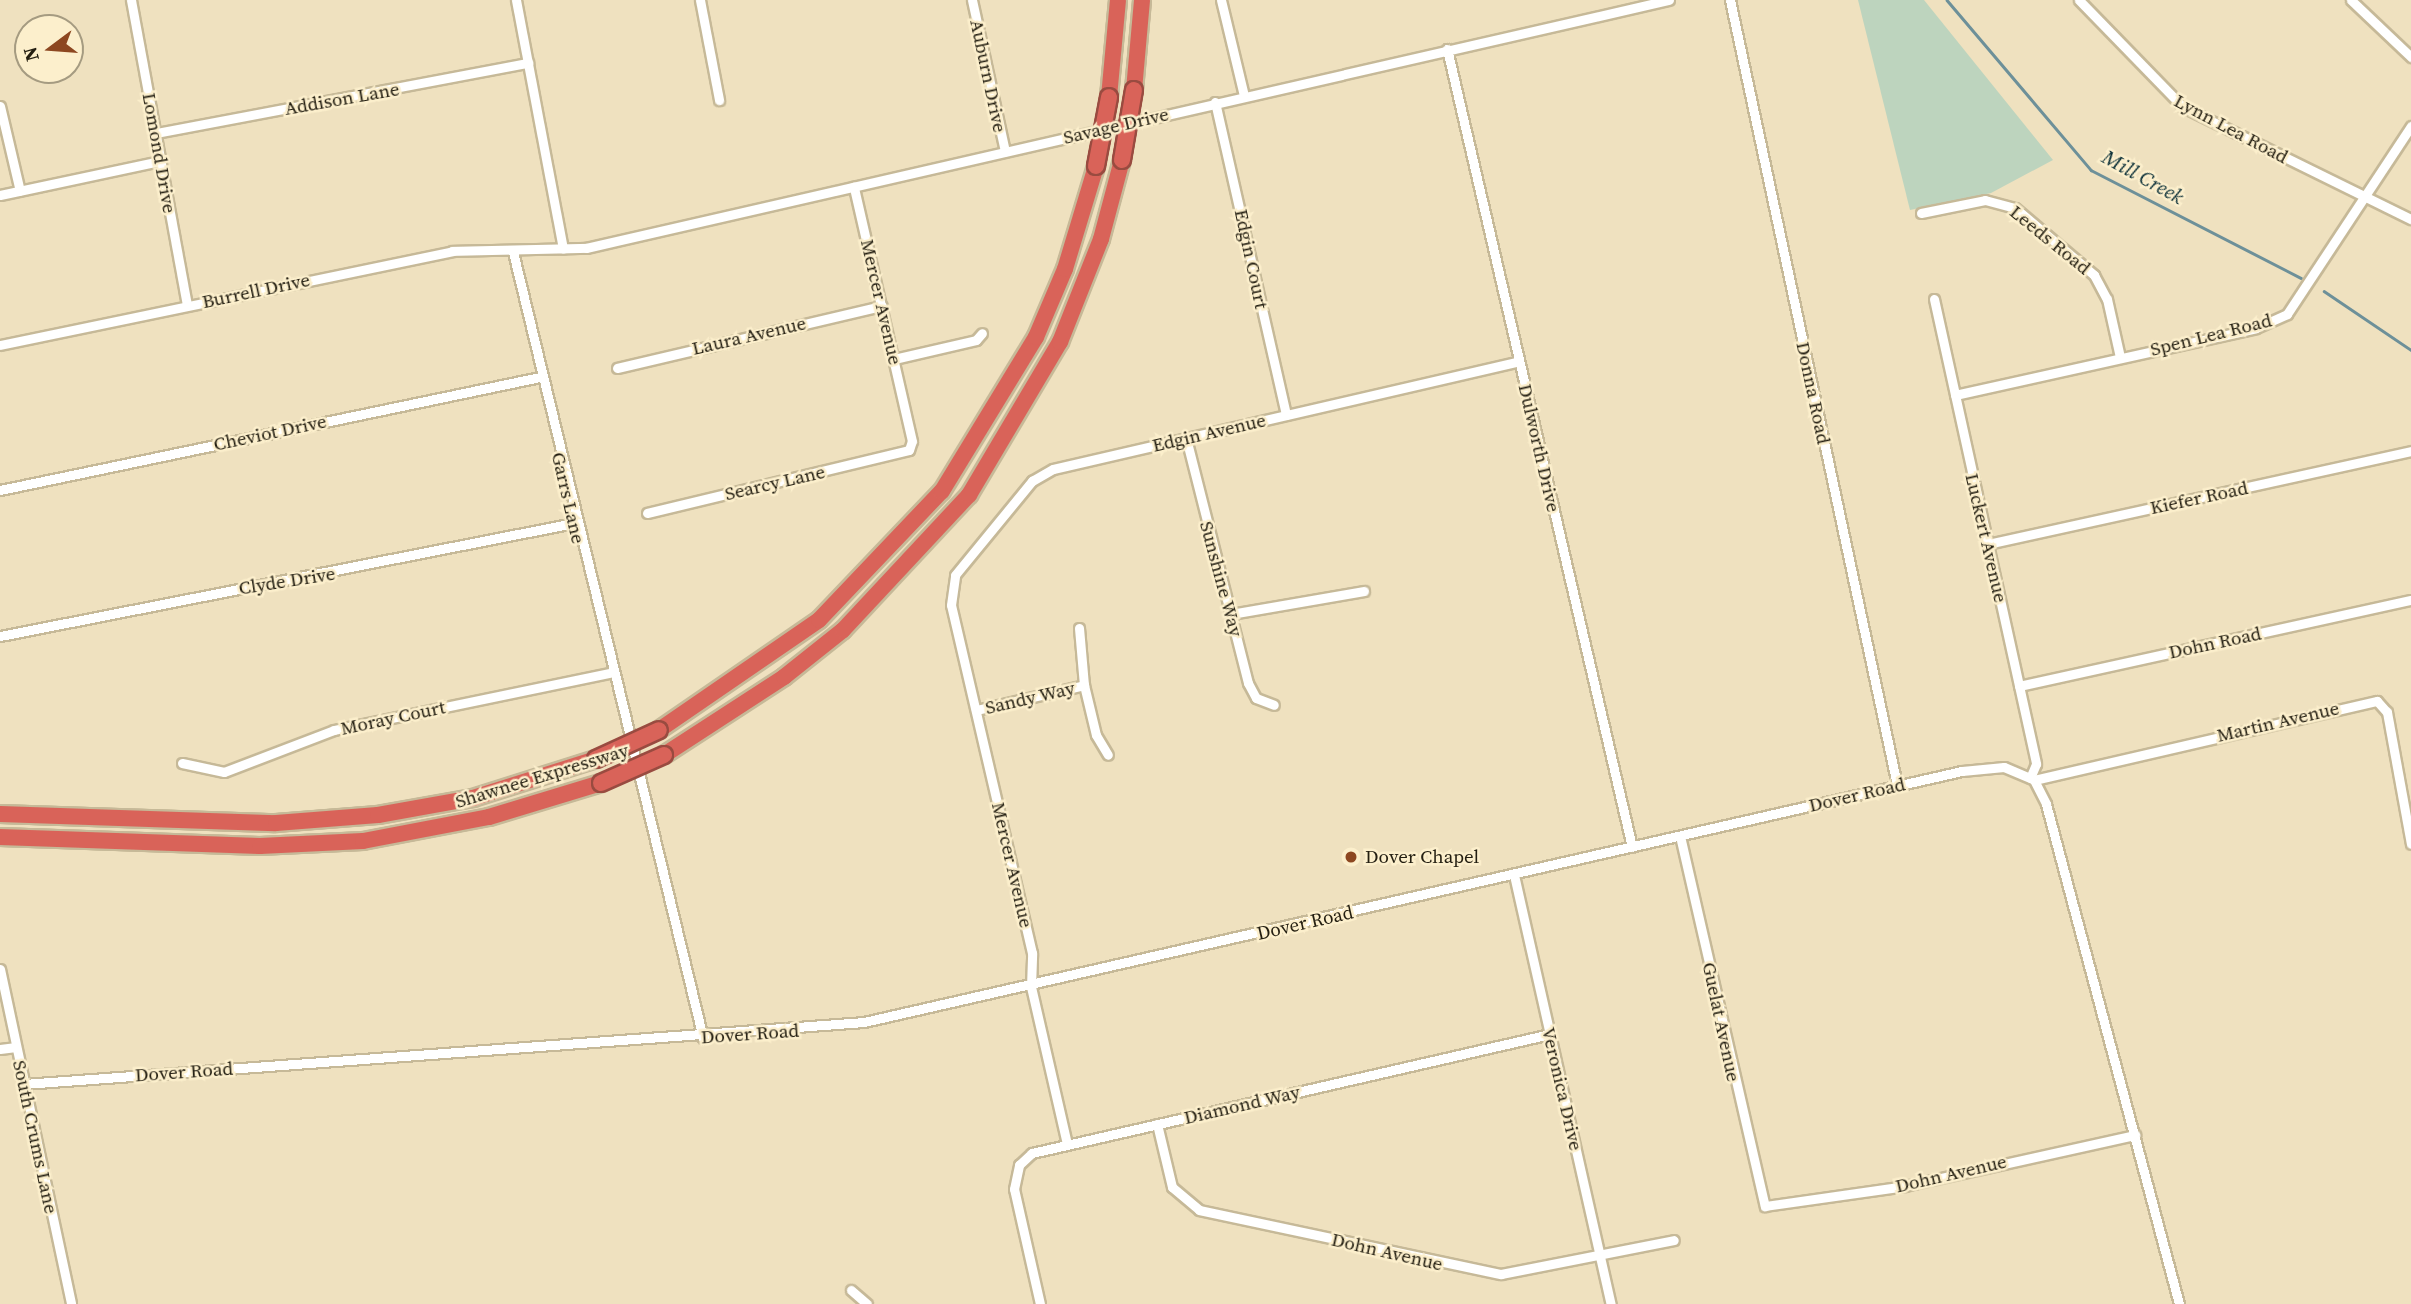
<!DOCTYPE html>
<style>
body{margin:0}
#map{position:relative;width:2411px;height:1304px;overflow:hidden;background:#efe1bf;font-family:"Source Serif 4",serif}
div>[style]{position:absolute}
.green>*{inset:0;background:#bdd4be}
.stream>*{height:2.5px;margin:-1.25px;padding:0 1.25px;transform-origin:1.25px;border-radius:1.25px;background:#6d9099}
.roads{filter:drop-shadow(2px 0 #c6b998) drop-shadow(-2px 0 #c6b998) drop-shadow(0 2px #c6b998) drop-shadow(0 -2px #c6b998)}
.minor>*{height:9px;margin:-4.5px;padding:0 4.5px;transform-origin:4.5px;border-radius:4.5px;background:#fff}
.motorway>*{height:16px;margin:-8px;padding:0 8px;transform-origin:8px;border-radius:8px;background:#d96359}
.bridges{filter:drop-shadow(2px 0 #994b40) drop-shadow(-2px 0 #994b40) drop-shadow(0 2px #994b40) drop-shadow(0 -2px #994b40)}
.motorway-bridge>*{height:16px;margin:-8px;padding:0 8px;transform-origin:8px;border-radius:8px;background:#d96359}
.dots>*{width:19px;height:19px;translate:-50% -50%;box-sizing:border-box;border:4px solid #fcefcc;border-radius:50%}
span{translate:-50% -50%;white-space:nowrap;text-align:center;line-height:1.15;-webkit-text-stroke:5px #fcefcc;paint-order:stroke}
.street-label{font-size:19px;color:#231e11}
.poi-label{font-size:19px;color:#231e11}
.left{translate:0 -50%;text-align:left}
.water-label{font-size:21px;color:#0c3038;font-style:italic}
.north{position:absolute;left:14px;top:14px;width:70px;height:70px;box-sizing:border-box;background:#fcefcc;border:2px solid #a59b81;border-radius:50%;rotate:254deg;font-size:19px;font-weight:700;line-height:28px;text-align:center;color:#231e11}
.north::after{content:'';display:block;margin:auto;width:24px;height:32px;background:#8d4720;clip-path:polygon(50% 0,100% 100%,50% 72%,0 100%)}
</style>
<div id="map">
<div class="green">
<i style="clip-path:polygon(1858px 0,1924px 0,2053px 160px,1991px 193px,1910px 210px)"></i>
</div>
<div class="stream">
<i style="left:1947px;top:0;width:223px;rotate:49.7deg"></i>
<i style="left:2091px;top:170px;width:236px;rotate:27.2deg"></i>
<i style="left:2324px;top:291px;width:105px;rotate:34.1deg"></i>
</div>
<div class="roads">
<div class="minor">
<i style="left:131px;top:0;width:310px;rotate:79.6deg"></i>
<i style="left:516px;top:0;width:253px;rotate:79.3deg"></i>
<i style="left:700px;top:0;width:102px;rotate:79.2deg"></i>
<i style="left:972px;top:0;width:155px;rotate:77.7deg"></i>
<i style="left:1221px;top:0;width:99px;rotate:76.5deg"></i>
<i style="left:1730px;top:0;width:803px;rotate:77.99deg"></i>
<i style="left:2079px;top:0;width:149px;rotate:45.8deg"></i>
<i style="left:2183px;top:107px;width:254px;rotate:26.2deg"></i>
<i style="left:2351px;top:0;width:83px;rotate:43.5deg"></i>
<i style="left:1447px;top:49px;width:819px;rotate:76.95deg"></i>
<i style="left:1215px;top:102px;width:321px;rotate:77.2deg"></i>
<i style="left:0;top:106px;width:87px;rotate:76.8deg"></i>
<i style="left:156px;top:133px;width:379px;rotate:-10.7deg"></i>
<i style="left:0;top:195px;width:164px;rotate:-12deg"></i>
<i style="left:1921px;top:213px;width:65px;rotate:-11.5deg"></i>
<i style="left:1985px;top:200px;width:31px;rotate:15deg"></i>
<i style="left:2015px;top:208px;width:104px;rotate:40.3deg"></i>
<i style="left:2094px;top:275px;width:27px;rotate:62deg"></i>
<i style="left:2107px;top:299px;width:59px;rotate:77.4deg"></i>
<i style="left:513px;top:252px;width:809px;rotate:76.41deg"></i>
<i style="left:1934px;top:299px;width:476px;rotate:77.6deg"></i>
<i style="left:2036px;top:764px;width:15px;rotate:113deg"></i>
<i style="left:0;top:345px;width:462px;rotate:-11.7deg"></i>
<i style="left:452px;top:251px;width:134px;rotate:-1.3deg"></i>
<i style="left:586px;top:248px;width:1111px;rotate:-12.9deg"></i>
<i style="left:894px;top:359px;width:84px;rotate:-13deg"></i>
<i style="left:976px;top:340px;width:9px;rotate:-49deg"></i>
<i style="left:617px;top:368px;width:272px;rotate:-13.2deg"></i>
<i style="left:1955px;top:395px;width:308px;rotate:-12.5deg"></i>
<i style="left:2256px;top:328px;width:34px;rotate:-24deg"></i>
<i style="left:2287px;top:314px;width:225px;rotate:-56.6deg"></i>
<i style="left:1186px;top:438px;width:253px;rotate:75.8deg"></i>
<i style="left:1248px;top:683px;width:17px;rotate:62deg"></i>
<i style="left:1256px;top:698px;width:19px;rotate:21deg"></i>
<i style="left:0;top:490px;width:552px;rotate:-11.82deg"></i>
<i style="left:647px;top:513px;width:269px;rotate:-13.5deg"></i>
<i style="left:909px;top:450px;width:9px;rotate:-72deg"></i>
<i style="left:912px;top:441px;width:261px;rotate:-102.9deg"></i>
<i style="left:1988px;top:544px;width:433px;rotate:-12.4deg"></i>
<i style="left:1231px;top:614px;width:135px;rotate:-9.8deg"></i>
<i style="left:1079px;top:628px;width:57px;rotate:85deg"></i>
<i style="left:1084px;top:685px;width:51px;rotate:76.5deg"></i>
<i style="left:1096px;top:735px;width:23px;rotate:59deg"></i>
<i style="left:0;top:636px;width:585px;rotate:-11.14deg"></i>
<i style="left:2019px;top:686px;width:401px;rotate:-12.4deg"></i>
<i style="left:976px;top:710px;width:111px;rotate:-13deg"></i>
<i style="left:182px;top:763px;width:43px;rotate:12.1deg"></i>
<i style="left:224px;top:772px;width:118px;rotate:-20.9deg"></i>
<i style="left:334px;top:730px;width:282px;rotate:-11.7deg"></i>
<i style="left:2034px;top:780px;width:352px;rotate:-13deg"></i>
<i style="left:2377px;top:701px;width:15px;rotate:48deg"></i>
<i style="left:2387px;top:712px;width:134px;rotate:79.7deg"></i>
<i style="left:1680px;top:836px;width:380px;rotate:77.1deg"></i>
<i style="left:1765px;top:1206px;width:141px;rotate:-8.1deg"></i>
<i style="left:1905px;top:1186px;width:236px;rotate:-12.5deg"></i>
<i style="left:1514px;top:875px;width:440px;rotate:77.3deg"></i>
<i style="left:0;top:969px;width:342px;rotate:78deg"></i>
<i style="left:0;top:1049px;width:16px;rotate:-7deg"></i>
<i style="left:24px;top:1084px;width:842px;rotate:-4.22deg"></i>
<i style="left:864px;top:1022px;width:1126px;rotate:-12.88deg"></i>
<i style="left:1962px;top:771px;width:42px;rotate:-5.4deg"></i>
<i style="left:2004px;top:767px;width:33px;rotate:23deg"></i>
<i style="left:2034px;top:780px;width:27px;rotate:63deg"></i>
<i style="left:2046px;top:804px;width:517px;rotate:75.1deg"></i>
<i style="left:1157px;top:1124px;width:65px;rotate:76.6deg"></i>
<i style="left:1172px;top:1187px;width:35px;rotate:40deg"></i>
<i style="left:1199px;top:1210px;width:309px;rotate:12deg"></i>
<i style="left:1501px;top:1274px;width:176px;rotate:-11.1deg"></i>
<i style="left:1067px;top:1144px;width:161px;rotate:-102.9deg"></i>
<i style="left:1031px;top:987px;width:34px;rotate:-88deg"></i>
<i style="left:1032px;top:953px;width:357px;rotate:-103.1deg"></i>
<i style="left:951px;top:605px;width:30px;rotate:-82deg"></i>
<i style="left:955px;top:575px;width:122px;rotate:-50.7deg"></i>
<i style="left:1032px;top:481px;width:24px;rotate:-30deg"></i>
<i style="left:1053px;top:469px;width:478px;rotate:-13deg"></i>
<i style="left:851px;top:1290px;width:21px;rotate:41deg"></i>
<i style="left:1040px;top:1304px;width:118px;rotate:-102.7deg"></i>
<i style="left:1014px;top:1189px;width:25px;rotate:-78deg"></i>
<i style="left:1019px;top:1165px;width:18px;rotate:-43deg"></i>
<i style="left:1032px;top:1153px;width:531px;rotate:-12.94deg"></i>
</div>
<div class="motorway">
<i style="left:1134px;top:90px;width:90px;rotate:-84.9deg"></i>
<i style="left:1109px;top:97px;width:97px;rotate:-84.7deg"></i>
<i style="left:659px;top:730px;width:194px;rotate:-34.5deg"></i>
<i style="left:819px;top:620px;width:178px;rotate:-46.4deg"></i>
<i style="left:942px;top:491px;width:180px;rotate:-58.6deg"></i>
<i style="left:1036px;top:337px;width:74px;rotate:-66.9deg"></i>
<i style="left:1065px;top:269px;width:108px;rotate:-73.2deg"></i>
<i style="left:664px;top:755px;width:143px;rotate:-33deg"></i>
<i style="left:784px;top:677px;width:75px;rotate:-38.5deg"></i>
<i style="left:843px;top:630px;width:185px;rotate:-47deg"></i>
<i style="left:969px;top:495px;width:178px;rotate:-59.3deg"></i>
<i style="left:1060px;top:342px;width:111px;rotate:-68.3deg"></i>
<i style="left:1101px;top:239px;width:82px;rotate:-75.1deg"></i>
<i style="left:0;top:814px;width:276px;rotate:1.9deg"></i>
<i style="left:276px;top:823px;width:102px;rotate:-4.5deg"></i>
<i style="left:378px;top:815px;width:97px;rotate:-10.1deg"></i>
<i style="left:473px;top:798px;width:129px;rotate:-17.6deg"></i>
<i style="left:0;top:837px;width:260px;rotate:2deg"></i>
<i style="left:260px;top:846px;width:103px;rotate:-2.8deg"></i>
<i style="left:363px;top:841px;width:128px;rotate:-10.8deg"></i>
<i style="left:489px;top:817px;width:117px;rotate:-16.9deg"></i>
</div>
</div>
<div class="bridges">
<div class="motorway-bridge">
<i style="left:1122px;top:160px;width:71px;rotate:-80.3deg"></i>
<i style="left:1096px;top:166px;width:70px;rotate:-79.3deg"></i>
<i style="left:596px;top:759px;width:69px;rotate:-24.7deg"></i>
<i style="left:601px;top:783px;width:69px;rotate:-24deg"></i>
</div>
</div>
<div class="dots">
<i style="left:1351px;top:857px;background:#8d4720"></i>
</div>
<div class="street-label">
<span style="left:988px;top:76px;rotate:78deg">Auburn Drive</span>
<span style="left:342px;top:99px;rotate:-10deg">Addison Lane</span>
<span style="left:1116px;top:126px;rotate:-13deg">Savage Drive</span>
<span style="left:2231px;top:129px;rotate:28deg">Lynn Lea Road</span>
<span style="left:159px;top:153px;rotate:80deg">Lomond Drive</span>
<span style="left:2050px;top:240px;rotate:39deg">Leeds Road</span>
<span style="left:1251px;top:259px;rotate:78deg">Edgin Court</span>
<span style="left:256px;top:291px;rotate:-12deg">Burrell Drive</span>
<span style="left:881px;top:302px;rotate:77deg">Mercer Avenue</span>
<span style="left:2211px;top:335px;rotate:-14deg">Spen Lea Road</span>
<span style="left:749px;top:336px;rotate:-13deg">Laura Avenue</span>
<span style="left:1813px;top:393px;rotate:78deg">Donna Road</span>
<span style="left:270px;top:433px;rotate:-12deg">Cheviot Drive</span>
<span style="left:1209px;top:433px;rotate:-13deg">Edgin Avenue</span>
<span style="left:1539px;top:448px;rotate:77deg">Dulworth Drive</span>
<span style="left:775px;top:483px;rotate:-13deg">Searcy Lane</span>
<span style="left:568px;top:498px;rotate:77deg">Garrs Lane</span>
<span style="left:2199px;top:498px;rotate:-12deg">Kiefer Road</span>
<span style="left:1986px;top:538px;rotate:77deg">Luckert Avenue</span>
<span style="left:1221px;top:579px;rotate:75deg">Sunshine Way</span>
<span style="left:287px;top:581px;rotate:-9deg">Clyde Drive</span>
<span style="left:2215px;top:643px;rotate:-12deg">Dohn Road</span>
<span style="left:1030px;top:698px;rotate:-13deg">Sandy Way</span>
<span style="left:393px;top:718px;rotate:-12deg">Moray Court</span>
<span style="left:2278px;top:722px;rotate:-13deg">Martin Avenue</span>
<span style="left:542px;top:776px;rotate:-17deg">Shawnee Expressway</span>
<span style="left:1857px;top:795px;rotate:-13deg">Dover Road</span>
<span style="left:1012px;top:865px;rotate:77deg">Mercer Avenue</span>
<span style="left:1305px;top:923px;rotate:-13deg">Dover Road</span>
<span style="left:1721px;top:1022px;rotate:78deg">Guelat Avenue</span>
<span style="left:750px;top:1034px;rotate:-4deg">Dover Road</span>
<span style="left:184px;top:1072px;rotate:-4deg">Dover Road</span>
<span style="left:1562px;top:1089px;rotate:77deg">Veronica Drive</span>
<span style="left:1242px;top:1105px;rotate:-13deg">Diamond Way</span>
<span style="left:35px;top:1137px;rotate:78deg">South Crums Lane</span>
<span style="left:1951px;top:1174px;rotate:-13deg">Dohn Avenue</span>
<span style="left:1387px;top:1252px;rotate:13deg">Dohn Avenue</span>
</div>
<div class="poi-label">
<span class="left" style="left:1365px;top:857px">Dover Chapel</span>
</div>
<div class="water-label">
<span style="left:2143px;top:177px;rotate:29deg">Mill Creek</span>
</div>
<div class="north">N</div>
</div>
